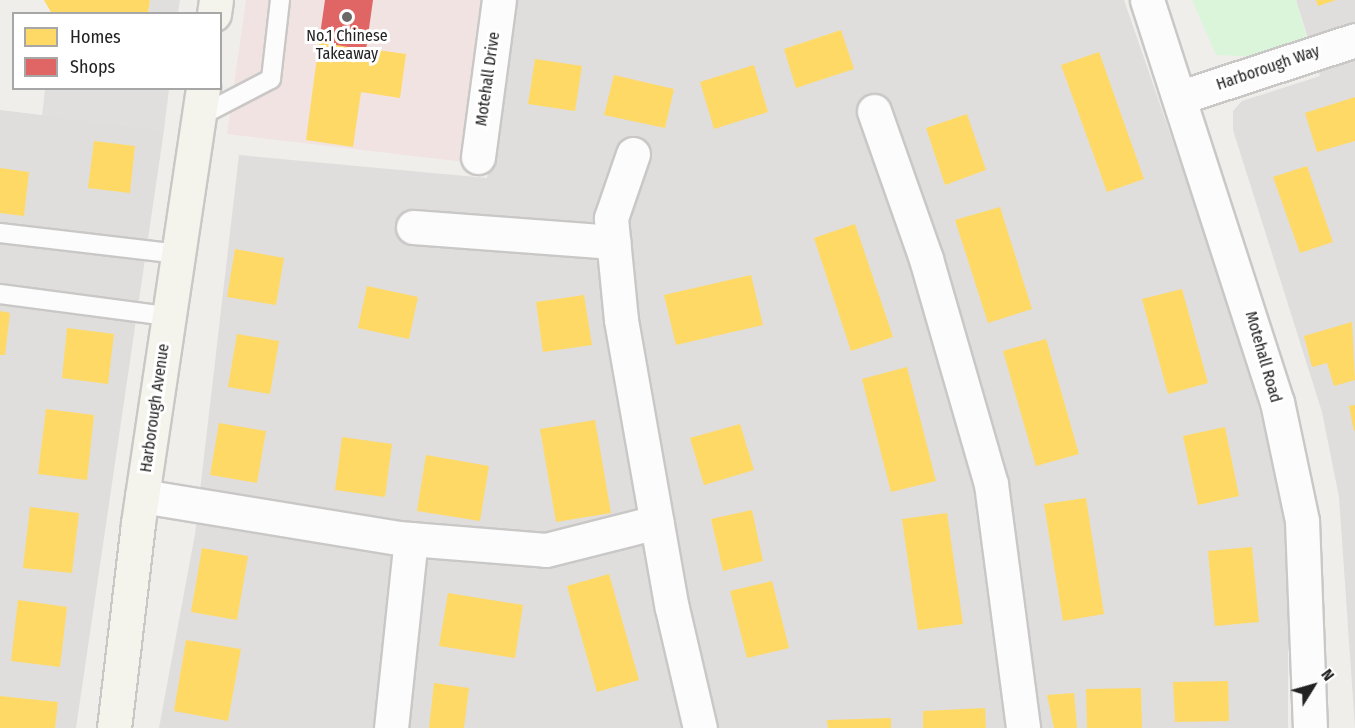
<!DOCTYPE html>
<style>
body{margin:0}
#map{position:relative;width:1355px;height:728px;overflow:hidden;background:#f0eeeb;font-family:"Fira Sans Condensed",sans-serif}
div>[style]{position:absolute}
.residential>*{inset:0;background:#dfdedc}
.commercial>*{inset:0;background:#f1e3e1}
.park>*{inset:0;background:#daf5da}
.parking>*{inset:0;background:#e0dfde}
.homes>*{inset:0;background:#ffd966}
.shops>*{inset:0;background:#e06666}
.roads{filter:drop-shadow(2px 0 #c9c8c7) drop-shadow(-2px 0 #c9c8c7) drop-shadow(0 2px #c9c8c7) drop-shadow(0 -2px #c9c8c7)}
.lane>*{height:18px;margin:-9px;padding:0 9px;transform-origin:9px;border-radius:9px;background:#fdfcfc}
.street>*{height:33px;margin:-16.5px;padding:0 16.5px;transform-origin:16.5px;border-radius:16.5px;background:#fdfcfc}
.secondary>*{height:33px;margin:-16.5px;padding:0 16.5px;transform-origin:16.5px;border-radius:16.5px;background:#f4f4ed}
.dots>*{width:16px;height:16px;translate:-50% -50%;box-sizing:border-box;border:3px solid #fff;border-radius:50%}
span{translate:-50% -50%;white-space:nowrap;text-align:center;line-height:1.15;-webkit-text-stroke:6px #fff;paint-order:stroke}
.poi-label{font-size:16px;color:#222}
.street-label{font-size:16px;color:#222}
.legend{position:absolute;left:12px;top:12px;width:210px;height:78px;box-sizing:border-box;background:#fff;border:2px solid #a7a7a7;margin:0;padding:8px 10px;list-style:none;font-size:18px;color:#222}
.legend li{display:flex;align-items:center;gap:12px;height:30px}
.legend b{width:30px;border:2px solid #a7a7a7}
.north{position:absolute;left:1283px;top:656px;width:60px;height:60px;-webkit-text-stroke:4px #fff;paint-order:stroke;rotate:53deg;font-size:16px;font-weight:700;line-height:24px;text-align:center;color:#222}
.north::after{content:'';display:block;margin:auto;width:21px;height:27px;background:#222;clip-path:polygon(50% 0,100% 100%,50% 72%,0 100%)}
</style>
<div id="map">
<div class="residential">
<i style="clip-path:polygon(512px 0,1124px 0,1241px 339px,1288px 520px,1288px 728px,159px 728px,195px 534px,239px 155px,487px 178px)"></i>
<i style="clip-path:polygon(1296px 0,1355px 0,1355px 728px,1339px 497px,1322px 412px,1233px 130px,1233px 111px,1242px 101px,1320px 76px)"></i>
<i style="clip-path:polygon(0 110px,164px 130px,76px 728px,0 728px)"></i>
</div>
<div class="commercial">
<i style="clip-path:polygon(246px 0,487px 0,464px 162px,227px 134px)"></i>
</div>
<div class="park">
<i style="clip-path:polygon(1192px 0,1296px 0,1313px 59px,1216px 55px)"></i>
</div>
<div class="parking">
<i style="clip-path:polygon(150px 0,180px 0,178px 13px,148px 14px)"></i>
<i style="clip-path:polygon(45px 89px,169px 89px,164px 130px,42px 116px)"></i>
</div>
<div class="homes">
<i style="clip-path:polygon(44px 0,150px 0,148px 14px,52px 14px)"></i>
<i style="clip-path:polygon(1316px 0,1336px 0,1318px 6px)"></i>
<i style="clip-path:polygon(841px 30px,854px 69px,796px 88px,784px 49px)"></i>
<i style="clip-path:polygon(319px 42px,406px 54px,400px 98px,361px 92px,353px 147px,306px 140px)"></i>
<i style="clip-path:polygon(1099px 52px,1144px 179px,1107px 192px,1061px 65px)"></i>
<i style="clip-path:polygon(535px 59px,582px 66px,575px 111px,528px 104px)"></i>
<i style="clip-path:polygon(754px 65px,768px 112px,714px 129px,700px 82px)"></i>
<i style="clip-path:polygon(614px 75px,674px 89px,665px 128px,604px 115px)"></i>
<i style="clip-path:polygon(1355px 97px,1355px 141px,1317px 152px,1305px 113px)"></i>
<i style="clip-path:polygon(967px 114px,986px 170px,945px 185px,926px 128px)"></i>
<i style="clip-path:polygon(94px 141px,135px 146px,130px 193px,88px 188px)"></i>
<i style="clip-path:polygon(1307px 166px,1333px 242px,1300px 253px,1273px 177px)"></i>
<i style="clip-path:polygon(0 168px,29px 172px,24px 216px,0 213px)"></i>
<i style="clip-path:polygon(1000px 207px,1032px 309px,988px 323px,955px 220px)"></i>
<i style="clip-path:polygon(855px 224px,893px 337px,851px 351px,814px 238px)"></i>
<i style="clip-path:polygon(235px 249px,284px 258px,276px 305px,227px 297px)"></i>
<i style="clip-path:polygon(751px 275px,763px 325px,676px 345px,664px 295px)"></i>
<i style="clip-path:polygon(367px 286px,418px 297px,409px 339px,358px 328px)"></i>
<i style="clip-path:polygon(1182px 289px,1208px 383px,1168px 394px,1142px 299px)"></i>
<i style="clip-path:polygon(584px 295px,592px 345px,543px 352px,536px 302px)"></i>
<i style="clip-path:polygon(0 311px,10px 313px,5px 355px,0 355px)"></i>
<i style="clip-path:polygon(1352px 322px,1355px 380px,1334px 386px,1327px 363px,1312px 367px,1304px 336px)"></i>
<i style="clip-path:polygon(67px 328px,114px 334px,108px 384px,62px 378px)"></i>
<i style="clip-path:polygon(237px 334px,279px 341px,270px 394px,228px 387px)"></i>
<i style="clip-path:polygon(1046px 339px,1079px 454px,1036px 466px,1003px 351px)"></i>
<i style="clip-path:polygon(907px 367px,936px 481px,891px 492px,862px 379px)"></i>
<i style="clip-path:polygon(1355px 405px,1355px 430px,1354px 431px,1349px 406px)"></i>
<i style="clip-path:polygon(46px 409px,94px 415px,87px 480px,38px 474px)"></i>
<i style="clip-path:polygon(595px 420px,611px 513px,556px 522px,540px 429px)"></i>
<i style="clip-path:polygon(219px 423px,266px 431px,257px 483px,210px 475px)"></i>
<i style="clip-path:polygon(740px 424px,754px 470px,704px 485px,690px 438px)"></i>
<i style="clip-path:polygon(1225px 427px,1239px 496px,1198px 505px,1183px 436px)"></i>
<i style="clip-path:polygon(342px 437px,392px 444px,385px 497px,335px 490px)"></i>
<i style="clip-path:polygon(426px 455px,489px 466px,480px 521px,417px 511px)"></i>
<i style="clip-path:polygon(1086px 498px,1104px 614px,1063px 621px,1044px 504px)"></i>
<i style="clip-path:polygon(30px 507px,79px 513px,72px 573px,23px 568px)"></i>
<i style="clip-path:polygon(752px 510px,763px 561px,723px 571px,711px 519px)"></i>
<i style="clip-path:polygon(947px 513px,963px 624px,918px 630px,902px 519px)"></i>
<i style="clip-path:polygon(1252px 547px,1259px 622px,1215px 626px,1208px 551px)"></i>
<i style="clip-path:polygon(202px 548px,248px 556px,237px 620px,191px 612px)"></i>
<i style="clip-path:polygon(609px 574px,639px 680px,597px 692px,567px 586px)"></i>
<i style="clip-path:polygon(772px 581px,789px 648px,747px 658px,730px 591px)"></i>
<i style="clip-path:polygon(448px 593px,523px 605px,515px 658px,439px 646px)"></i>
<i style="clip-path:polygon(18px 600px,67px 607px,60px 667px,11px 661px)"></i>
<i style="clip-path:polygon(186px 640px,241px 649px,228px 721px,174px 711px)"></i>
<i style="clip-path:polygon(1228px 681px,1229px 721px,1175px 722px,1173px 682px)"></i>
<i style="clip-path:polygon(434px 683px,469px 688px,464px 728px,429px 728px)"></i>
<i style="clip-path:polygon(1141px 688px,1142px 728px,1087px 728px,1086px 689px)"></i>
<i style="clip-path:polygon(1074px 693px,1077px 728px,1054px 728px,1047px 695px)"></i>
<i style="clip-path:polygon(0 696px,58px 702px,55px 728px,0 728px)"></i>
<i style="clip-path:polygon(985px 708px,986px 728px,923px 728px,923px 711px)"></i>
<i style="clip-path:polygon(891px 718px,891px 728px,828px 728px,827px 720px)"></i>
</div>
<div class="shops">
<i style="clip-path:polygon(325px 0,373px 0,366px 50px,319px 42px)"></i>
</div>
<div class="roads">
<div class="lane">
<i style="left:200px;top:116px;width:80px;rotate:-27.5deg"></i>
<i style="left:271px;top:79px;width:80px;rotate:-83.5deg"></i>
<i style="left:0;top:233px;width:180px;rotate:6.7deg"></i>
<i style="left:0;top:294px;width:169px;rotate:7.5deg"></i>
</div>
<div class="street">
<i style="left:1147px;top:0;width:422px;rotate:72.1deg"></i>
<i style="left:1277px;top:402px;width:122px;rotate:78.1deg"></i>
<i style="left:1302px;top:521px;width:207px;rotate:87.8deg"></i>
<i style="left:1181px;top:97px;width:183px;rotate:-18.1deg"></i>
<i style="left:874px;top:111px;width:157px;rotate:70.6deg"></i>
<i style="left:926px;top:259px;width:234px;rotate:73.9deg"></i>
<i style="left:991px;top:484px;width:246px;rotate:82.5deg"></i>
<i style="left:633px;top:154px;width:68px;rotate:109deg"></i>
<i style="left:611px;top:218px;width:102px;rotate:84.4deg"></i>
<i style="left:621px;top:320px;width:292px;rotate:80deg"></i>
<i style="left:672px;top:608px;width:123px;rotate:76.9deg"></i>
<i style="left:478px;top:157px;width:158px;rotate:-82.4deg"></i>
<i style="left:413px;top:227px;width:201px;rotate:4.3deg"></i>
<i style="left:142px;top:496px;width:259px;rotate:9.3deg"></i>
<i style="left:398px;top:538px;width:148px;rotate:4.6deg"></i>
<i style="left:546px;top:550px;width:114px;rotate:-14.2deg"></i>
<i style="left:391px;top:728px;width:190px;rotate:-84deg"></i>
</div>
<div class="secondary">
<i style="left:214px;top:14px;width:14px;rotate:-82deg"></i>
<i style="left:114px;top:728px;width:206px;rotate:-83.3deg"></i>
<i style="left:138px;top:523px;width:440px;rotate:-81.5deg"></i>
</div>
</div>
<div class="dots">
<i style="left:347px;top:17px;background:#6a6968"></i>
</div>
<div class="poi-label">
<span style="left:347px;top:45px">No.1 Chinese<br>Takeaway</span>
</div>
<div class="street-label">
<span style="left:1268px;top:68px;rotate:-19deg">Harborough Way</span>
<span style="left:488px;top:79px;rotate:-82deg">Motehall Drive</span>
<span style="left:1263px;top:357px;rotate:74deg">Motehall Road</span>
<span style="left:155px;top:408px;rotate:-82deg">Harborough Avenue</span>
</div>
<ul class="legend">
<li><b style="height:16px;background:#ffd966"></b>Homes</li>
<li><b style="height:16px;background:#e06666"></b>Shops</li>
</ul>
<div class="north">N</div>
</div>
